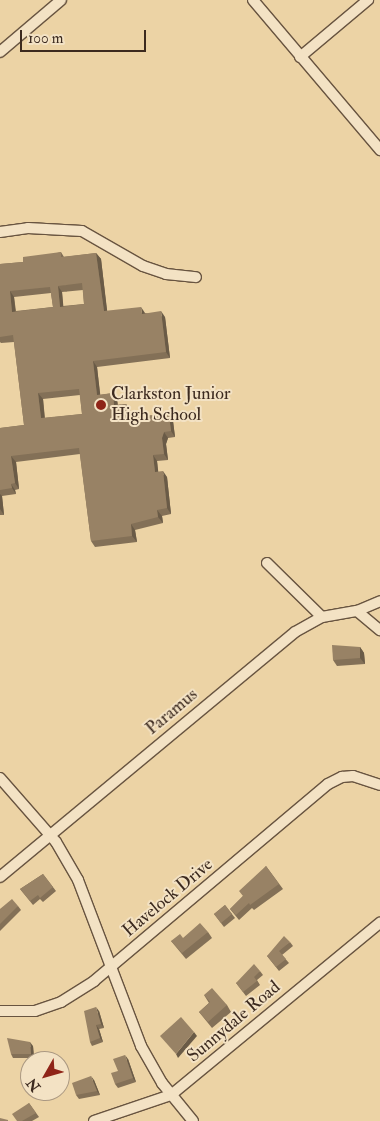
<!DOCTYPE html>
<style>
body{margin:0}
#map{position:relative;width:380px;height:1121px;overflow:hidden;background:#ecd3a5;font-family:"IM FELL Double Pica",serif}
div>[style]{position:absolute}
.roads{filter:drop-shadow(1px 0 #685440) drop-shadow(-1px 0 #685440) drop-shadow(0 1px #685440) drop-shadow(0 -1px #685440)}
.minor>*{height:10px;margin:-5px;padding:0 5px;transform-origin:5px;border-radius:5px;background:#f3e2c4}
.wall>*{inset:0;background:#837057}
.shaded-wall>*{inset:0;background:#6a5b47}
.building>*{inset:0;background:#988265}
.dots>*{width:14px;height:14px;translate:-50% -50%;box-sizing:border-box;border:2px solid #f3e2c4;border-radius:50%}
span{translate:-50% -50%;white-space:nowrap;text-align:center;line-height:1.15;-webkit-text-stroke:4px #f3e2c4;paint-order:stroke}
.poi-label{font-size:18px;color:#3c2a1f}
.left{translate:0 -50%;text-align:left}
.street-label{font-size:18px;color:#3c2a1f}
.north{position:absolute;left:20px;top:1051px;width:50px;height:50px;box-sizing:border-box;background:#f3e2c4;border:1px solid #aa9882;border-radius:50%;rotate:232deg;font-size:14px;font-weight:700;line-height:20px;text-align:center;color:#3c2a1f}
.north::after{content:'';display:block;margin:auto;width:18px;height:22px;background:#8f2418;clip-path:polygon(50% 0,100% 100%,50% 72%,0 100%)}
.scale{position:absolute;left:20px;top:30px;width:126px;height:22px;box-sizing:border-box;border:2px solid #3c2a1f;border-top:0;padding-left:6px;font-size:15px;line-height:18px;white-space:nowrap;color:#3c2a1f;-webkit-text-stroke:4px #f3e2c4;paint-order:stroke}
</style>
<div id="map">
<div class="roads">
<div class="minor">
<i style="left:253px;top:0;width:197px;rotate:49.7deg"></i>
<i style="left:0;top:52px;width:80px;rotate:-40.4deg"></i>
<i style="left:300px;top:57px;width:89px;rotate:-40deg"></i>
<i style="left:0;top:232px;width:28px;rotate:-8deg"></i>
<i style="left:28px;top:228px;width:54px;rotate:3.2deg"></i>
<i style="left:82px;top:231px;width:70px;rotate:29.8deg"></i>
<i style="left:143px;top:266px;width:24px;rotate:19deg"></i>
<i style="left:166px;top:274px;width:30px;rotate:6deg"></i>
<i style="left:267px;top:563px;width:77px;rotate:44.5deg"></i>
<i style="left:357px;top:611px;width:30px;rotate:40deg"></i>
<i style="left:0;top:778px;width:85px;rotate:48.8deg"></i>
<i style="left:56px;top:842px;width:44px;rotate:59.9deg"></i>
<i style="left:78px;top:880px;width:178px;rotate:69.2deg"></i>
<i style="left:141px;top:1046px;width:43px;rotate:60.4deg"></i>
<i style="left:162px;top:1083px;width:49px;rotate:50.8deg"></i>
<i style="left:0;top:877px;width:383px;rotate:-39.7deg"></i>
<i style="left:295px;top:632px;width:31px;rotate:-29deg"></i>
<i style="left:322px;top:617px;width:36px;rotate:-10deg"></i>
<i style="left:357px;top:611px;width:25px;rotate:-23deg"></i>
<i style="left:0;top:1011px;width:35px"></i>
<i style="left:35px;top:1011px;width:28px;rotate:-19deg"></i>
<i style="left:61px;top:1002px;width:39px;rotate:-32deg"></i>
<i style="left:94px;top:981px;width:306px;rotate:-40.1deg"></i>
<i style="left:328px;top:784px;width:16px;rotate:-27deg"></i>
<i style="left:342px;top:777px;width:11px;rotate:-5deg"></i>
<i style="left:353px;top:776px;width:28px;rotate:18deg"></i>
<i style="left:94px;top:1121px;width:81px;rotate:-18.7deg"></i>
<i style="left:171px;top:1095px;width:271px;rotate:-39.5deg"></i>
</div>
</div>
<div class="wall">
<i style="clip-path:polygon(evenodd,61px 252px,64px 257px,96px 253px,101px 259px,107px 311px,145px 313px,165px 317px,170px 358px,97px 367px,100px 395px,113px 393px,117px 399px,118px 405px,126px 404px,130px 410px,131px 416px,169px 415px,173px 421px,175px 437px,168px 438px,166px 444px,168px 460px,157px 461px,158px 472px,167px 477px,171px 514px,162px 516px,163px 523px,135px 530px,137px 542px,95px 547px,91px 541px,80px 454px,16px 462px,19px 489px,15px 490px,16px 494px,2px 496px,4px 515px,0 515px,0 428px,24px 425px,14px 342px,1px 343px,0 342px,0 264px,23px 262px,61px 252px,83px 290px,84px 304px,63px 306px,62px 292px,83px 290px,61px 252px,51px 293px,53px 307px,16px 311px,14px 297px,51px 293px,61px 252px,80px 395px,82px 414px,45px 418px,43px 399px,80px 395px)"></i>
<i style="clip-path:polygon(360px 647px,364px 653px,365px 664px,337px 666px,333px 660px)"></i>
<i style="clip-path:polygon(266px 866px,283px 889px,254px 910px,252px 908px,239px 920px,230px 909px,243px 896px)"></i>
<i style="clip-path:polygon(43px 874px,56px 891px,43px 902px,40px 899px,33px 905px,20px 889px)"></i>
<i style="clip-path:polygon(225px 905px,235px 918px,224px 927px,214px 914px)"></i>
<i style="clip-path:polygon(18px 906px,21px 910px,0 931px,0 909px)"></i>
<i style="clip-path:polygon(208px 932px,212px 938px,186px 959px,171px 941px)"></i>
<i style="clip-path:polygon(290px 942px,293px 946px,282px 955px,289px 963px,279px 971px,267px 956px)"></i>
<i style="clip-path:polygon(260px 971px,263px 975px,257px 980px,260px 985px,246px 996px,236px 983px)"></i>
<i style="clip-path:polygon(204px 995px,227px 1005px,231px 1012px,212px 1028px,199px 1012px,209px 1003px)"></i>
<i style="clip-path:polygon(99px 1011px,104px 1028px,99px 1029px,103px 1042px,92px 1046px,90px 1042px)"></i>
<i style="clip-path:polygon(33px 1046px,34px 1058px,13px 1058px,11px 1054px)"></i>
<i style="clip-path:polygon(128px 1059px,136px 1082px,118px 1088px,115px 1084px,118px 1071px)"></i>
<i style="clip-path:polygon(94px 1080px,100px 1095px,79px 1099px,76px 1095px)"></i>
<i style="clip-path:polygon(29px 1103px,39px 1117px,32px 1121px,17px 1121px)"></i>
</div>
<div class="shaded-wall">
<i style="clip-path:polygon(96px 253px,101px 259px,108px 318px,104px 311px)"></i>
<i style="clip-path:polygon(58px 286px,62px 292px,64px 313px,60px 307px)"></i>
<i style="clip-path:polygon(10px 291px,14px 297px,16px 318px,12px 312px)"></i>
<i style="clip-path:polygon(141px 307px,145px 313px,146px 320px,142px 314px)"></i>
<i style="clip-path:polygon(161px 311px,165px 317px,170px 358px,166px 352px)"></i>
<i style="clip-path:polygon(93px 361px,97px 367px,101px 401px,97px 395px)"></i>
<i style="clip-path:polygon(38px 393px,43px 399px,45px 424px,41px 418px)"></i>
<i style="clip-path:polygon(113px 393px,117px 399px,118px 411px,114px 405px)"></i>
<i style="clip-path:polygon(126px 404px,130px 410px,132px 422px,128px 416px)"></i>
<i style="clip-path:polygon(169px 415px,173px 421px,175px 437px,171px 431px)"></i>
<i style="clip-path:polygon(164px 432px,168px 438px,166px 444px,168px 460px,164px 454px,162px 438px)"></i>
<i style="clip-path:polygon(153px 455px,157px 461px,159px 478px,155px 472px)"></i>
<i style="clip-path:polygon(11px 456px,16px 462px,19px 489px,15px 483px)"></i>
<i style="clip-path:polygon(163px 471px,167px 477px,171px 514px,167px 508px)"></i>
<i style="clip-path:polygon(11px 484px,15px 490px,16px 494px,12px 488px)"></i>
<i style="clip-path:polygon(0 494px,2px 496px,4px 515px,0 509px)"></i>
<i style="clip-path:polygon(157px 510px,162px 516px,163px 523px,158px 517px)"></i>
<i style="clip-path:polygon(131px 524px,135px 530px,137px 542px,132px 536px)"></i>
<i style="clip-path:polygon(360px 647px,364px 653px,365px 664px,360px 658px)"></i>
<i style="clip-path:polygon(96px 1007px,99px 1011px,104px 1028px,101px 1024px)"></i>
<i style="clip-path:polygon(96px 1025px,99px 1029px,103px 1042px,100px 1038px)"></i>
<i style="clip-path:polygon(194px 1032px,197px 1036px,178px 1058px,176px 1054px)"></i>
<i style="clip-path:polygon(30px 1042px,33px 1046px,34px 1058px,31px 1054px)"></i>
<i style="clip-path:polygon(125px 1055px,128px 1059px,136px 1082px,133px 1078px)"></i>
<i style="clip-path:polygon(91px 1076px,94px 1080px,100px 1095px,97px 1091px)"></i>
</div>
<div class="building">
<i style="clip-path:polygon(evenodd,61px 252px,61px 257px,96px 253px,104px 311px,141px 307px,142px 314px,161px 311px,166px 352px,93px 361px,97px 395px,113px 393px,114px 405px,126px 404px,128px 416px,169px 415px,171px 431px,164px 432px,162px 438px,164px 454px,153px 455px,155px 472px,163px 471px,167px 508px,157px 510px,158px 517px,131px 524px,132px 536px,91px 541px,79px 448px,11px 456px,15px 483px,11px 484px,12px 488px,0 490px,0 428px,24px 425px,13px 335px,0 337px,0 264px,23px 262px,23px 257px,61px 252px,82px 283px,84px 304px,60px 307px,58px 286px,82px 283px,61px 252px,50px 287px,53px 307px,12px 312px,10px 291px,50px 287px,61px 252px,79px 389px,82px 414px,41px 418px,38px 393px,79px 389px)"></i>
<i style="clip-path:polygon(332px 645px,360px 647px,360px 658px,333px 660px)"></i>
<i style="clip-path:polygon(266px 866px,279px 884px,250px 905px,249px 903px,236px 915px,230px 909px,243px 896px,239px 891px)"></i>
<i style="clip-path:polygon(43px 874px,53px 887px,40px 898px,38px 895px,30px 901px,20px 889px)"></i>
<i style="clip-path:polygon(12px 899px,18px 906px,0 924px,0 909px)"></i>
<i style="clip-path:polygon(225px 905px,232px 914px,221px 923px,214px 914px)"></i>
<i style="clip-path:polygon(200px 923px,208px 932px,182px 953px,171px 941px,180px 934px,183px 938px)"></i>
<i style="clip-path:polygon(284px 936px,290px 942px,279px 951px,286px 959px,276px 967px,267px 956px)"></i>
<i style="clip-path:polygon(254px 964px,260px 971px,254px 977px,257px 981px,243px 992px,236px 983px)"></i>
<i style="clip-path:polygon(212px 988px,227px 1005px,208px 1022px,199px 1012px,210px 1002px,204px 995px)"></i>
<i style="clip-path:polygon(96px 1007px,101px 1024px,96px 1025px,100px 1038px,90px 1042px,84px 1011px)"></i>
<i style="clip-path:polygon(181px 1017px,194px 1032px,176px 1054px,160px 1036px)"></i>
<i style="clip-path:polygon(7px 1038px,30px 1042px,31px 1054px,11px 1054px)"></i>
<i style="clip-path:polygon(125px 1055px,133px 1078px,115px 1084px,111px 1073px,118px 1071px,113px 1059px)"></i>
<i style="clip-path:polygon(91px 1076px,97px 1091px,76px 1095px,72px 1083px)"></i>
<i style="clip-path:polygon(29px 1103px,36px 1113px,22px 1121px,17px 1121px,12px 1114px)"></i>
<i style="clip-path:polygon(0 1118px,8px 1120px,8px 1121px,0 1121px)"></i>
</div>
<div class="dots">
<i style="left:101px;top:405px;background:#8f2418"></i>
</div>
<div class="poi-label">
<span class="left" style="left:111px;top:405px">Clarkston Junior<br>High School</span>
</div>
<div class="street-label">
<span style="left:172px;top:712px;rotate:-40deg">Paramus</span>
<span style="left:168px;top:898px;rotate:-40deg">Havelock Drive</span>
<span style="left:234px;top:1022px;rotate:-40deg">Sunnydale Road</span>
</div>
<div class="north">N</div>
<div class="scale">100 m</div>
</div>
